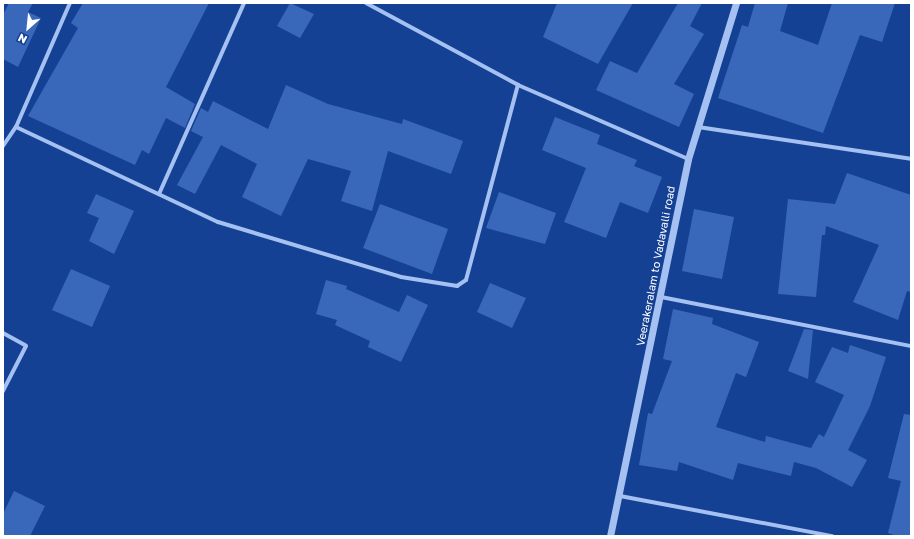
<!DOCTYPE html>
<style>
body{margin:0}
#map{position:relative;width:914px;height:539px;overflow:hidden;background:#154194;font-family:"Golos Text",sans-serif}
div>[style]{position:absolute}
.building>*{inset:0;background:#3968bb}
.minor>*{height:4px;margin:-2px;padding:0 2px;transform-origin:2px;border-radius:2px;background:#a5c1f2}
.tertiary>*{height:7px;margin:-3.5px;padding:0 3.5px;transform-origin:3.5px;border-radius:3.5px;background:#a5c1f2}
span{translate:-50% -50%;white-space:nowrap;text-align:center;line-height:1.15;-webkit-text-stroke:3px #154194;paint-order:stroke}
.street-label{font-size:11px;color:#fff}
.frame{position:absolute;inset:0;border:4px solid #fff;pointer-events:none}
.north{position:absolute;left:8px;top:8px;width:40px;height:40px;-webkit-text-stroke:3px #154194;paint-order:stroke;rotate:207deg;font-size:11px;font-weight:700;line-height:16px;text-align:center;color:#fff}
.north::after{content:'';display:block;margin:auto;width:14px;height:18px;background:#fff;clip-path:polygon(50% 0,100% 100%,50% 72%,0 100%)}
</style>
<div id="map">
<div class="building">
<i style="clip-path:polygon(9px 3px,33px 3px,28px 12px,41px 18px,18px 67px,3px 59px,3px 15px)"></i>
<i style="clip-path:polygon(83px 3px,209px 3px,166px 87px,195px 104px,185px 128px,166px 118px,149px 154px,142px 150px,135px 165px,28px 116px,78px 28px,71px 23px)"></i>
<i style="clip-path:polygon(290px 3px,314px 14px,300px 38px,277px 26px)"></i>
<i style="clip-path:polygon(557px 3px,633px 3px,598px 64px,543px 37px)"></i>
<i style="clip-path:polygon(678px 3px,702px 3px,690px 26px,704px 34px,674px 84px,694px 94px,679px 127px,596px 90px,610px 61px,637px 73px)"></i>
<i style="clip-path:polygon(755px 3px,788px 3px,780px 31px,818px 45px,832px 3px,895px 3px,882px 42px,860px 35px,823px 133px,718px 98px,742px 25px,748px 27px)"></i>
<i style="clip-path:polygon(286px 85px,328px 104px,402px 124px,403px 119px,463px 141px,451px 174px,388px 151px,372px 211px,341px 201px,351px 171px,308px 159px,281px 216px,242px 197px,257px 164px,221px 145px,195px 194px,177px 185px,203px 137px,191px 131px,201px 108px,208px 112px,213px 101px,268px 129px)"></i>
<i style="clip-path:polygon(555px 117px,600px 135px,597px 144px,637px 160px,634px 166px,662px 177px,648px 213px,620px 202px,606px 238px,564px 222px,586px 168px,542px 150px)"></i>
<i style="clip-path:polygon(847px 173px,911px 195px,911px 292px,907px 291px,898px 320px,853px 302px,879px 245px,826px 226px,825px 235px,822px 235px,816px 297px,778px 294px,788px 199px,835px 204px)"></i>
<i style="clip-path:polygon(499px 192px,556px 213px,545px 244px,486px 228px)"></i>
<i style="clip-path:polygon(96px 194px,134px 211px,114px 254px,89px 241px,99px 218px,87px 213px)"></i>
<i style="clip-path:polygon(380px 204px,448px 229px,432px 274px,363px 248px)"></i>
<i style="clip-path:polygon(694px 209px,734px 217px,722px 279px,682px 271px)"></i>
<i style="clip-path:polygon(71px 269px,110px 286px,92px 327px,52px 310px)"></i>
<i style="clip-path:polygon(326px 280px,347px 286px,346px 289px,399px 312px,407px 295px,428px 305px,401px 362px,368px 347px,370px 341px,335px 325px,337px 320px,316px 314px)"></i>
<i style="clip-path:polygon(490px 283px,526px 298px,512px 328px,477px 312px)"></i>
<i style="clip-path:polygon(673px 309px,713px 318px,712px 324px,759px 342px,746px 377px,736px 373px,716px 427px,765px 442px,766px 436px,811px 448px,819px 434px,824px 437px,844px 395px,815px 382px,832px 347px,848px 353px,850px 345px,886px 357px,870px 406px,848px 450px,867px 460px,852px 487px,816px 468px,794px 462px,791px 476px,738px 463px,733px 480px,679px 462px,677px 471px,639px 465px,648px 413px,652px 414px,672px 361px,663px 359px)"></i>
<i style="clip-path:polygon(804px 329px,813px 330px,808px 379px,788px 371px)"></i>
<i style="clip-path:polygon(904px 414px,911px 415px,911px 536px,897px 536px,888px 533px,901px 481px,888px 478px)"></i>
<i style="clip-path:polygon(14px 491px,45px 506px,30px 536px,3px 536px,3px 514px)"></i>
</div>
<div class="minor">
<i style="left:366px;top:3px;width:173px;rotate:28.3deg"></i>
<i style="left:518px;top:85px;width:185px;rotate:23.5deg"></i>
<i style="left:16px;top:127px;width:223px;rotate:25.2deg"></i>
<i style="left:218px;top:222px;width:191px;rotate:16.7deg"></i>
<i style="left:401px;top:277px;width:57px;rotate:9.1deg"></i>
<i style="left:457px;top:286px;width:11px;rotate:-34deg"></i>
<i style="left:466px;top:280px;width:202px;rotate:-75.1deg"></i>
<i style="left:698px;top:127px;width:215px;rotate:8.5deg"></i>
<i style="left:3px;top:146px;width:23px;rotate:-56deg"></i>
<i style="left:16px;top:127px;width:135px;rotate:-66.5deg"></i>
<i style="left:159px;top:194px;width:209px;rotate:-66deg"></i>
<i style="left:661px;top:297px;width:255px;rotate:11.1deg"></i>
<i style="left:3px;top:333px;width:26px;rotate:29deg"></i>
<i style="left:26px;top:346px;width:51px;rotate:117.1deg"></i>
<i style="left:620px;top:496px;width:216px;rotate:10.7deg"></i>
</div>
<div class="tertiary">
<i style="left:610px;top:536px;width:385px;rotate:-78.3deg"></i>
<i style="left:688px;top:159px;width:163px;rotate:-72.9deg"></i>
</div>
<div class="street-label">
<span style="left:656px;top:266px;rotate:-79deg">Veerakeralam to Vadavalli road</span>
</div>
<div class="frame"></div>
<div class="north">N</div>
</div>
